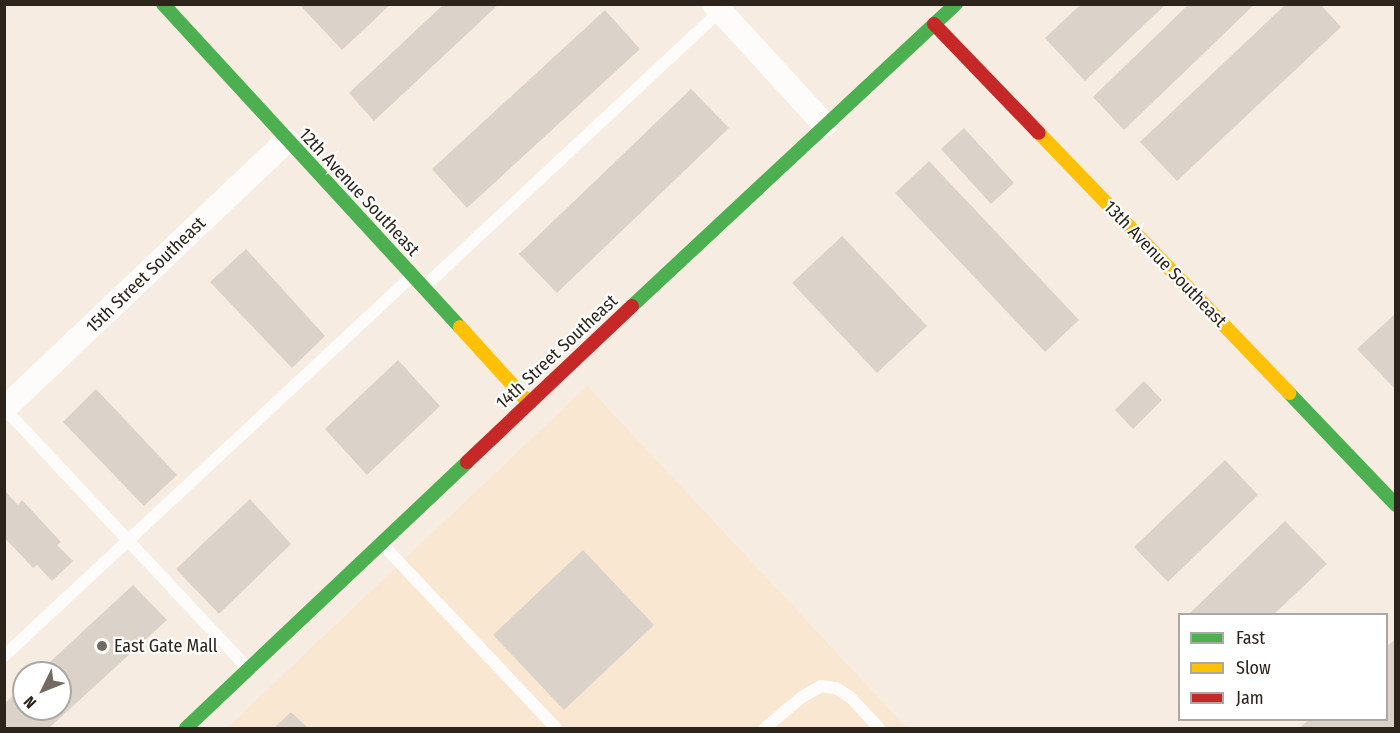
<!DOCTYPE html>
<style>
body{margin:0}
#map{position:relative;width:1400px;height:733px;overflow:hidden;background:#f6ece1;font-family:"Fira Sans Condensed",sans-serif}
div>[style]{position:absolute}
.built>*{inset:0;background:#fae7d1}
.building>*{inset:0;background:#dbd3c9}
.lane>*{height:12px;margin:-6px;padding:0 6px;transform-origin:6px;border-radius:6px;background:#fefcfa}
.street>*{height:24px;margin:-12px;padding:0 12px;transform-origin:12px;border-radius:12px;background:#fefcfa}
.fast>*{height:14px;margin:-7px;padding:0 7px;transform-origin:7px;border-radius:7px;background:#4caf50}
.slow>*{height:14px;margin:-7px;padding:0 7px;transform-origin:7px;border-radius:7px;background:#ffc107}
.jam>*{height:14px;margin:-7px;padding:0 7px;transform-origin:7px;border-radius:7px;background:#c62828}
.dots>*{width:16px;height:16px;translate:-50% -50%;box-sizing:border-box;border:3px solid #fff;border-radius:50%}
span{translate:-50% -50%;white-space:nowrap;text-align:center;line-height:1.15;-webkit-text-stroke:4.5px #fff;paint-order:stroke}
.street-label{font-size:18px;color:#2d251c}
.poi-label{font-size:18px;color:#2d251c}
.left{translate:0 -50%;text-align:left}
.frame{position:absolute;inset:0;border:6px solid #2d251c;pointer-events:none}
.legend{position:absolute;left:1178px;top:613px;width:210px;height:108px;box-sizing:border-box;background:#fff;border:2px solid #aba8a4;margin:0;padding:8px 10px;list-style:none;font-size:18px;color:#2d251c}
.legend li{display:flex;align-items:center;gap:12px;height:30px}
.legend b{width:30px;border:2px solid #aba8a4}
.north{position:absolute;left:12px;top:661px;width:60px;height:60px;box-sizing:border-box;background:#fff;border:2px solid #aba8a4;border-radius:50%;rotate:227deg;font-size:16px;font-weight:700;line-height:24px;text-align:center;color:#2d251c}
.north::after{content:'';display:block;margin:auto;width:21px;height:27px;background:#736b61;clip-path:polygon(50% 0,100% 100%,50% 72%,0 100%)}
</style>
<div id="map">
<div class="built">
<i style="clip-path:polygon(587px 386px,907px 728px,227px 728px)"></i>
</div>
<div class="building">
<i style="clip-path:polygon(444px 4px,499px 4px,374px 121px,349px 93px)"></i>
<i style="clip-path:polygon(1189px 4px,1255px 4px,1124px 130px,1093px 97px)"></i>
<i style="clip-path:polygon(1286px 4px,1320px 4px,1341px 27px,1177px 181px,1140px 142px)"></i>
<i style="clip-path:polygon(300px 5px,390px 5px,342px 50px)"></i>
<i style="clip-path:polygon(1080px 5px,1165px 5px,1085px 81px,1045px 38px)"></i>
<i style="clip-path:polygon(605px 10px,640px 49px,467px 208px,432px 169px)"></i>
<i style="clip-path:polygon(691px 89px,729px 128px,557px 293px,519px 254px)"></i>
<i style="clip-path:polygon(964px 128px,1014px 183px,991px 204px,941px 149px)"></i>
<i style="clip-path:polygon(929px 161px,1079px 320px,1045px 352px,895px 193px)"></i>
<i style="clip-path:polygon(842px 236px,927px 326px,877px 373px,792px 283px)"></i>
<i style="clip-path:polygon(246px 249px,325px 336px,292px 368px,210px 282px)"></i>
<i style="clip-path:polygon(1396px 313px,1396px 390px,1357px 349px)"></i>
<i style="clip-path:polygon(398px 360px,440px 406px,367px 475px,325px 429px)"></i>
<i style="clip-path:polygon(1144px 381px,1162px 400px,1133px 429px,1115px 410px)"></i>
<i style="clip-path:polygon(96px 389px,177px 475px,144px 506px,63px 422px)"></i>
<i style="clip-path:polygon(1225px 460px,1258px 495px,1168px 582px,1134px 547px)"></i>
<i style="clip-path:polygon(4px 490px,18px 505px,22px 500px,61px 542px,57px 545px,73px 561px,52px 581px,37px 565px,33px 568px,4px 537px)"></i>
<i style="clip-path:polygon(250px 499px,291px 544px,219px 614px,176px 569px)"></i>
<i style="clip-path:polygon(1285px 521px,1327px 564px,1274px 614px,1189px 614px)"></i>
<i style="clip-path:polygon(583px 550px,654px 625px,564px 710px,493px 635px)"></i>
<i style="clip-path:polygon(133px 585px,167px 620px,49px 728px,4px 728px,4px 704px,24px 686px,24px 709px,60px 709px,60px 673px,38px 673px)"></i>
<i style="clip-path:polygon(1396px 639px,1396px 728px,1299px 728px,1309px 720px,1386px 720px,1386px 647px)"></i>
<i style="clip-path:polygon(291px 712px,308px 728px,274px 728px)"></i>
</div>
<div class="lane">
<i style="left:424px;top:287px;width:405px;rotate:-43deg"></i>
<i style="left:5px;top:409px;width:356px;rotate:46.9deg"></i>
<i style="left:382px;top:544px;width:253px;rotate:46.6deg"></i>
<i style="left:4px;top:656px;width:556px;rotate:-42.96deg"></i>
<i style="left:765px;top:728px;width:48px;rotate:-40deg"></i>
<i style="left:802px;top:697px;width:22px;rotate:-30deg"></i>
<i style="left:821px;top:686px;width:15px;rotate:8deg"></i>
<i style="left:836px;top:688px;width:17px;rotate:33deg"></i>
<i style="left:850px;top:697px;width:42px;rotate:46.9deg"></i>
</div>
<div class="street">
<i style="left:714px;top:4px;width:164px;rotate:47.5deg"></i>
<i style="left:4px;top:409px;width:390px;rotate:-43.5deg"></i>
</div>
<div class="fast">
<i style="left:163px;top:4px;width:439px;rotate:47.4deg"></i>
<i style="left:632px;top:306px;width:443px;rotate:-43deg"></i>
<i style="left:1289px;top:393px;width:155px;rotate:46.3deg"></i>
<i style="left:186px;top:728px;width:387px;rotate:-43.4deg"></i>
</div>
<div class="slow">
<i style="left:1039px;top:133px;width:361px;rotate:46.1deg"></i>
<i style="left:460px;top:327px;width:103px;rotate:47.8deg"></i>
</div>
<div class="jam">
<i style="left:934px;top:24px;width:151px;rotate:46.1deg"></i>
<i style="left:467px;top:462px;width:227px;rotate:-43.4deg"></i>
</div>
<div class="dots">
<i style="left:102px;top:646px;background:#736b61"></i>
</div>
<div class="street-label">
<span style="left:359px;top:192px;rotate:47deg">12th Avenue Southeast</span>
<span style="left:1165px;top:264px;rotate:46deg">13th Avenue Southeast</span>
<span style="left:146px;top:275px;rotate:-44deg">15th Street Southeast</span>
<span style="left:557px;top:352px;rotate:-43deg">14th Street Southeast</span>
</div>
<div class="poi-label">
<span class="left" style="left:114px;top:646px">East Gate Mall</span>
</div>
<div class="frame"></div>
<ul class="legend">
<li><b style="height:8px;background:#4caf50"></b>Fast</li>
<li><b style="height:8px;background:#ffc107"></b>Slow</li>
<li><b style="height:8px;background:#c62828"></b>Jam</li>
</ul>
<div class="north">N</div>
</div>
